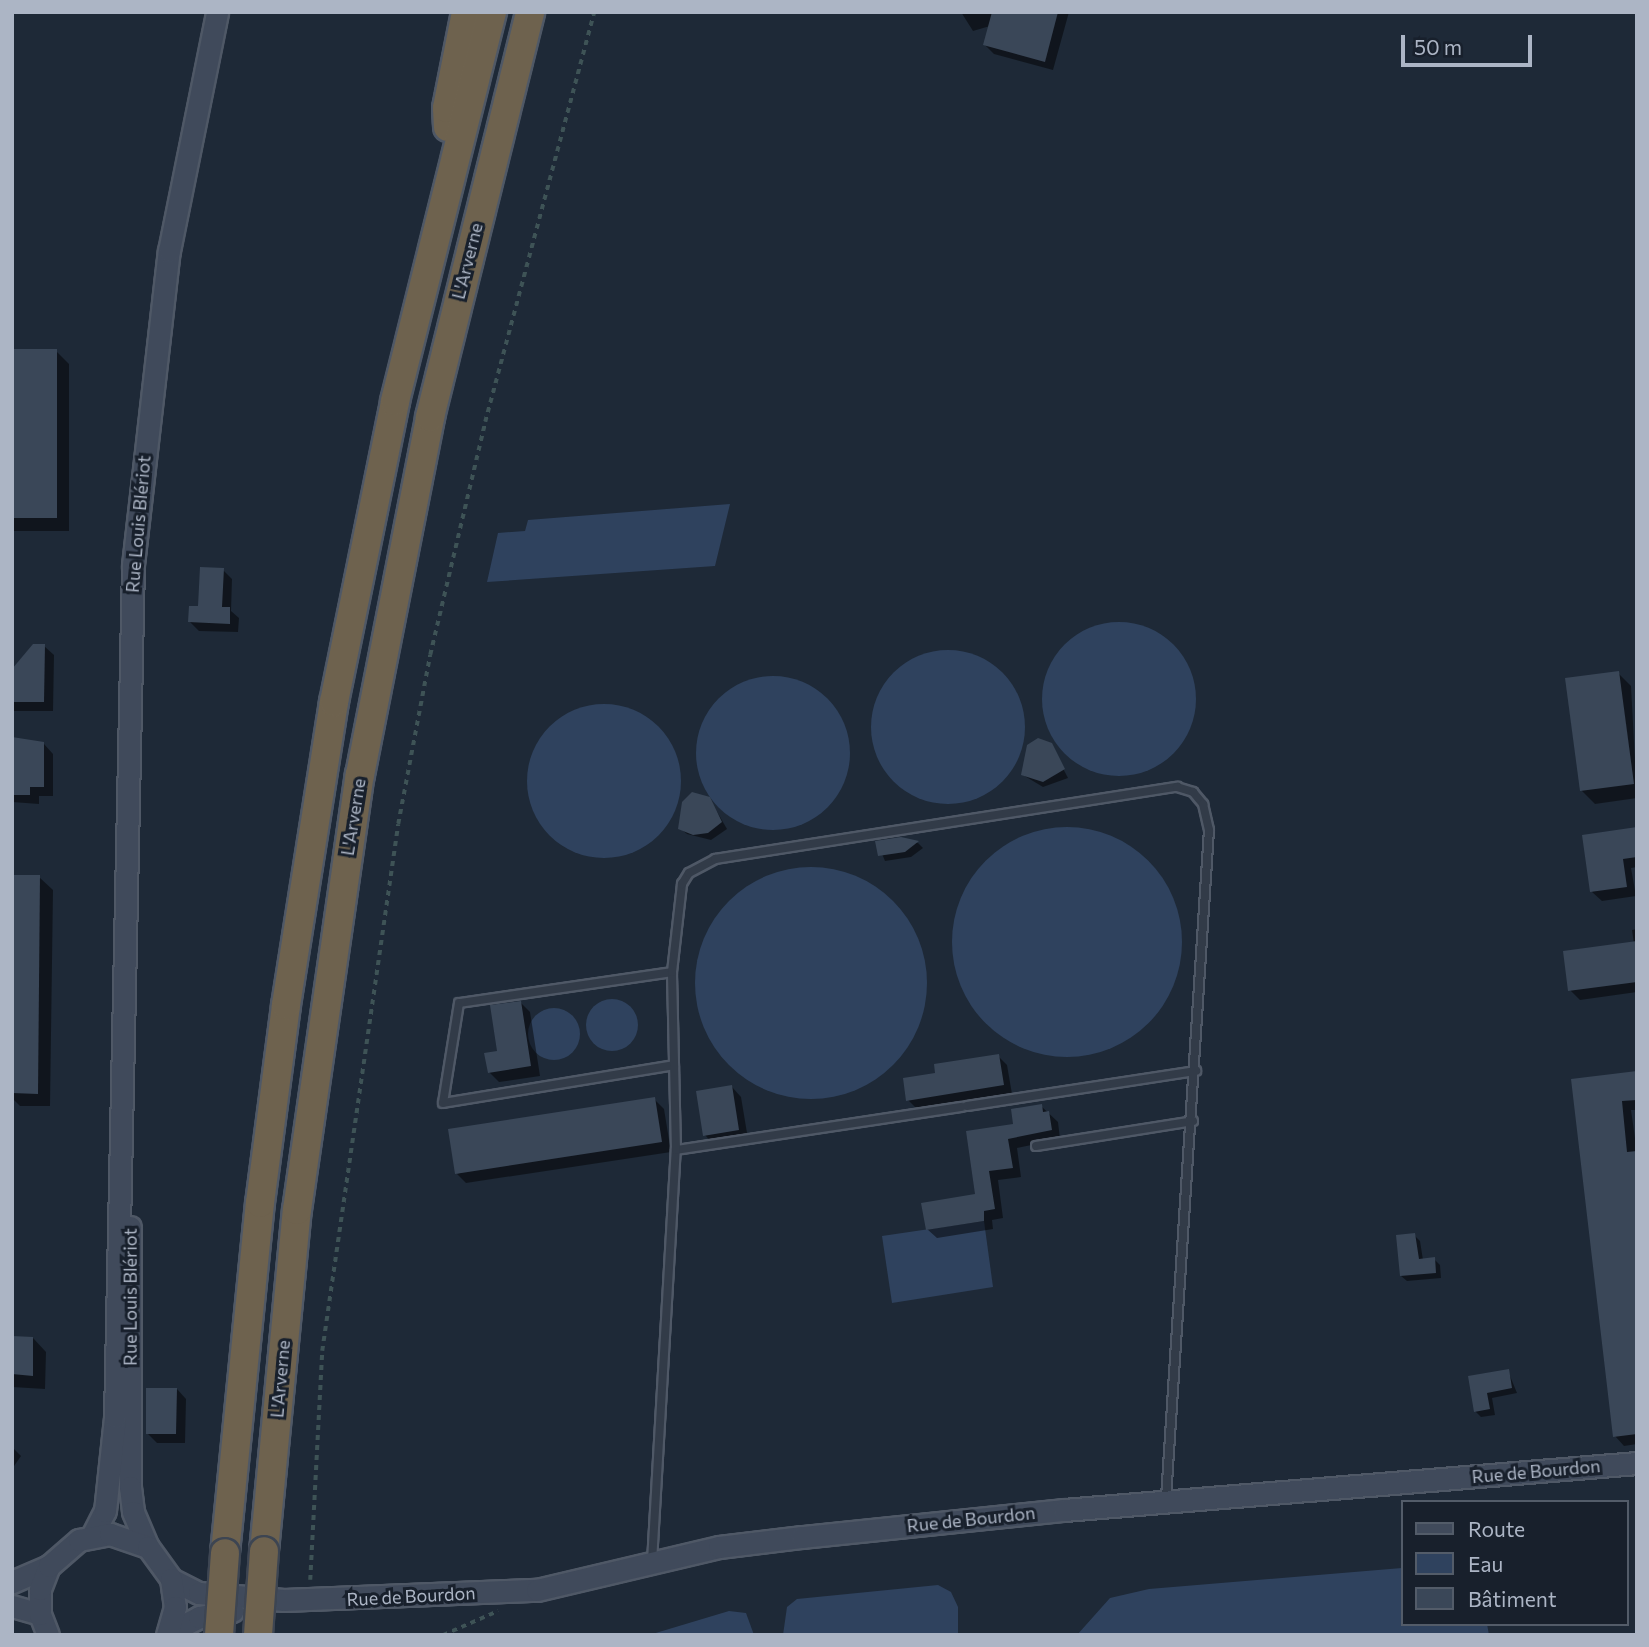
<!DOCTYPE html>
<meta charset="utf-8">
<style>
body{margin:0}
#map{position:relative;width:1649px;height:1647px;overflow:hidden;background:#1e2937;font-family:Commissioner,sans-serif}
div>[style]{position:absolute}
.water>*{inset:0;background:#2f425e}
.round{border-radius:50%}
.shadow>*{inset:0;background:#0007}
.building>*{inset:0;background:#3a4758}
.path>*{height:3.5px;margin-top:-1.75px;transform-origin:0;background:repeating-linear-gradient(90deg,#3e5356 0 5px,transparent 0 10px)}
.roads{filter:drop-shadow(2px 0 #4f5866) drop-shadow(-2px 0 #4f5866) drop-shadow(0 2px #4f5866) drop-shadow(0 -2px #4f5866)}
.lane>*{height:8px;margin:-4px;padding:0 4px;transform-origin:4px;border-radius:4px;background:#323b48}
.secondary>*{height:21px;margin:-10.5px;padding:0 10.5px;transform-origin:10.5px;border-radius:10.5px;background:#404a5b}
.highway>*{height:28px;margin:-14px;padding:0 14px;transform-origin:14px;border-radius:14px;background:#6e624e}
.bridges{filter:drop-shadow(2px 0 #3d4552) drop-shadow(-2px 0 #3d4552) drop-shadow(0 2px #3d4552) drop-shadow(0 -2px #3d4552)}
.highway-bridge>*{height:28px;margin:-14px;padding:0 14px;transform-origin:14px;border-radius:14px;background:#6e624e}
span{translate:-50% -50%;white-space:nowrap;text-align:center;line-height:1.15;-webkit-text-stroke:6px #18202c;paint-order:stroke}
.street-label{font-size:18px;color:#acb5c5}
.frame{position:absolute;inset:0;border:14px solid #acb5c5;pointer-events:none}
.legend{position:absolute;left:1401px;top:1500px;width:228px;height:126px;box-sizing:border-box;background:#18202c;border:2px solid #535c69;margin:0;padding:9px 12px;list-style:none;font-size:21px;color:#acb5c5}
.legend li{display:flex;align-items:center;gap:14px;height:35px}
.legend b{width:35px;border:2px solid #535c69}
.scale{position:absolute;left:1401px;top:35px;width:131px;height:32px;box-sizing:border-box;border:4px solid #acb5c5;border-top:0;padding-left:9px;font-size:21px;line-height:24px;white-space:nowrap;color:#acb5c5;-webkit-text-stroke:5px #18202c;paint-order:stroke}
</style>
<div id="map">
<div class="water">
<i style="clip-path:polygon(730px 504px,715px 566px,487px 582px,498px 533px,525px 531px,528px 520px)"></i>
<i class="round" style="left:1042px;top:622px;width:154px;height:154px"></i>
<i class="round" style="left:871px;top:650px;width:154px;height:154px"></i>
<i class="round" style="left:696px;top:676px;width:154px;height:154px"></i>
<i class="round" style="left:527px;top:704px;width:154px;height:154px"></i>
<i class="round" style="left:952px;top:827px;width:230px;height:230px"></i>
<i class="round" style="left:695px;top:867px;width:232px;height:232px"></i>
<i class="round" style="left:586px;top:999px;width:52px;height:52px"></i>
<i class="round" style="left:528px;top:1008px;width:52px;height:52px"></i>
<i style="clip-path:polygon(984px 1221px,993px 1287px,892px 1303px,882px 1236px)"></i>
<i style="clip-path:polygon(1402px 1568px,1402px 1624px,1487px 1624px,1489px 1635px,1077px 1635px,1110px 1598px,1149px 1589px)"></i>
<i style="clip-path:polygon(938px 1585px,951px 1592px,958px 1607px,958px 1635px,783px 1635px,787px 1607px,797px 1599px)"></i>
<i style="clip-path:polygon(729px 1611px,746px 1613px,754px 1635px,649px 1635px)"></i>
</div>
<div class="shadow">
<i style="clip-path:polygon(961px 12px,1069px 12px,1053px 70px,994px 54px,985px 45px,990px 26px,973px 31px)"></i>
<i style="clip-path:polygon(12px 351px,56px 351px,69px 364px,69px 531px,12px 531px)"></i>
<i style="clip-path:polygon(223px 570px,232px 579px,231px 611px,239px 618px,238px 632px,199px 631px,190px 622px)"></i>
<i style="clip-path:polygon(44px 646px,54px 655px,53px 711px,12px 711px,12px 671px)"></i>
<i style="clip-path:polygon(1618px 673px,1631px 686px,1637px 798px,1595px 804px,1581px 790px)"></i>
<i style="clip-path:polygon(12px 739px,44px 744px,53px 754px,53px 796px,39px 796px,39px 804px,12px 802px)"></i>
<i style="clip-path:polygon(1052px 747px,1068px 778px,1043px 787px,1023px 775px)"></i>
<i style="clip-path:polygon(709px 798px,727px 829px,711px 840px,687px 834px,680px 828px)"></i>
<i style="clip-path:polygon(1637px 829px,1637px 867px,1631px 868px,1636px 896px,1602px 901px,1592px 892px)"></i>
<i style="clip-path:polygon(877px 842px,918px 843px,923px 848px,911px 857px,885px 861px)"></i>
<i style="clip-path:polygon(12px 876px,39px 877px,53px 890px,50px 1106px,20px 1106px,12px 1098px)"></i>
<i style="clip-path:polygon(1637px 929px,1637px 992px,1580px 1000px,1570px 990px,1634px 944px,1632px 930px)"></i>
<i style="clip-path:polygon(520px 1002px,530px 1012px,540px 1076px,499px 1082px,489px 1072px)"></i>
<i style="clip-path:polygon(998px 1056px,1007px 1065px,1012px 1094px,917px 1109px,908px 1100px,937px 1075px)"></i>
<i style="clip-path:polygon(1637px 1073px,1637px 1110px,1631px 1110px,1637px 1152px,1637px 1444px,1624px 1446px,1615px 1436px,1573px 1081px)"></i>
<i style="clip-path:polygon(732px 1087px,741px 1097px,748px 1139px,714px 1145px,705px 1135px)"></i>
<i style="clip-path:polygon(654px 1099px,664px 1109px,671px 1152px,466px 1183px,457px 1174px)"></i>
<i style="clip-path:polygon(1041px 1106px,1058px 1122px,1060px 1139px,1017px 1148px,1021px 1177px,998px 1180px,1003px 1218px,992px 1220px,993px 1229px,937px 1238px,927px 1229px,977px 1196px,968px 1132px,1015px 1125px)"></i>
<i style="clip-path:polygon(1414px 1235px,1420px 1241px,1423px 1260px,1434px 1259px,1440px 1265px,1441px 1278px,1407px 1281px,1401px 1276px)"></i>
<i style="clip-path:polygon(12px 1338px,33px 1338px,46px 1352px,45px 1389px,12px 1387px)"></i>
<i style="clip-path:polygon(1508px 1371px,1517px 1393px,1492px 1398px,1495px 1415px,1481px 1417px,1475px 1411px,1470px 1377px)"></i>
<i style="clip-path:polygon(177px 1389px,186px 1399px,185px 1443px,157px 1443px,148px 1434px)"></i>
<i style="clip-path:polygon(12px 1447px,21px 1456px,12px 1469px)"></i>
</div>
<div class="building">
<i style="clip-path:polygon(992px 12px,1058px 12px,1045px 62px,983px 45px)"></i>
<i style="clip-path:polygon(12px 349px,57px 349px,57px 518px,12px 518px)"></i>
<i style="clip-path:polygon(200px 567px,224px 568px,222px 607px,230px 607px,230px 624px,188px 622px,189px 606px,198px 606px)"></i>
<i style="clip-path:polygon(33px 644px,45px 644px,44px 702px,12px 702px,12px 669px)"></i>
<i style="clip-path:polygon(1619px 671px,1634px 784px,1580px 791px,1565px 678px)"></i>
<i style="clip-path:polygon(12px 737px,44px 742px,44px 787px,30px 787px,30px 795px,12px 795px)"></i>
<i style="clip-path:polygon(1038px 738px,1052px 743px,1065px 769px,1043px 782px,1021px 775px,1027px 745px)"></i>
<i style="clip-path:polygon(692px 792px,710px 797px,722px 822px,708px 833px,693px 835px,678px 829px,682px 802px)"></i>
<i style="clip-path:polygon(1637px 827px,1637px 857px,1623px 859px,1627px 887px,1590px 892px,1582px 835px)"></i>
<i style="clip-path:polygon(901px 837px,919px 841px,905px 852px,878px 856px,875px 841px)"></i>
<i style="clip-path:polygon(12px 875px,40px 875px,38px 1094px,12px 1093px)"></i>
<i style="clip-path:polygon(1637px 941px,1637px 982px,1568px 991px,1563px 951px)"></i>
<i style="clip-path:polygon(521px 1001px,531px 1066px,488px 1073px,484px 1053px,497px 1051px,490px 1005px)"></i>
<i style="clip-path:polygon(999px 1054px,1004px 1085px,906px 1101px,903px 1078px,935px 1073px,934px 1064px)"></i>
<i style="clip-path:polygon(1637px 1071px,1637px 1100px,1622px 1101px,1627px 1152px,1637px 1151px,1637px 1434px,1613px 1437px,1571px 1079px)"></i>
<i style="clip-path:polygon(732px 1085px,739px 1130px,703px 1136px,696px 1091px)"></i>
<i style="clip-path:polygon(655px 1097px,662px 1142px,455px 1174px,448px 1129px)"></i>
<i style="clip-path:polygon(1042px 1104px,1043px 1112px,1049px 1111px,1052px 1130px,1008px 1139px,1013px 1168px,989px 1171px,995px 1209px,984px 1211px,984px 1221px,926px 1230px,921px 1203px,975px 1194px,966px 1131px,1013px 1124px,1011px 1109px)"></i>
<i style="clip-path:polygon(1415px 1233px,1419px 1259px,1435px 1257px,1436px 1273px,1400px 1276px,1396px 1235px)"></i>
<i style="clip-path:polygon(12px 1336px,33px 1337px,33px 1376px,12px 1374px)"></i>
<i style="clip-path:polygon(1509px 1369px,1512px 1388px,1487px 1393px,1490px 1409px,1474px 1412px,1468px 1376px)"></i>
<i style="clip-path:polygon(146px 1388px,177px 1388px,176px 1434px,146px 1434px)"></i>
</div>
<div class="path">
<i style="left:310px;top:1580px;width:229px;rotate:-87deg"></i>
<i style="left:322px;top:1351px;width:532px;rotate:-81.79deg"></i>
<i style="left:398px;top:824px;width:172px;rotate:-79.3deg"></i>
<i style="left:430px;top:655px;width:239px;rotate:-76.7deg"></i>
<i style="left:485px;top:422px;width:424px;rotate:-75.1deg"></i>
<i style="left:443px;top:1635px;width:60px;rotate:-23.6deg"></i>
</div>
<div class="roads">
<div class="lane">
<i style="left:672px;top:972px;width:215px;rotate:171.7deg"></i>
<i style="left:459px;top:1003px;width:101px;rotate:99.1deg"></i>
<i style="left:443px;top:1103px;width:234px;rotate:-9.3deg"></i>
<i style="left:967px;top:1106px;width:232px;rotate:-8.7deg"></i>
<i style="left:1036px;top:1146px;width:159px;rotate:-9deg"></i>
<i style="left:676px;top:1150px;width:289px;rotate:-8.6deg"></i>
<i style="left:652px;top:1562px;width:413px;rotate:-86.7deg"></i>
<i style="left:676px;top:1150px;width:178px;rotate:-91.3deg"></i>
<i style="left:672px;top:972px;width:89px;rotate:-83.5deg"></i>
<i style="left:682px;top:884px;width:13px;rotate:-58deg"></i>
<i style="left:689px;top:873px;width:30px;rotate:-28deg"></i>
<i style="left:715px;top:859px;width:468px;rotate:-8.9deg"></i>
<i style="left:1177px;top:787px;width:17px;rotate:17deg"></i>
<i style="left:1193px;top:792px;width:16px;rotate:50deg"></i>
<i style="left:1203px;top:804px;width:27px;rotate:77deg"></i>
<i style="left:1209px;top:830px;width:670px;rotate:93.68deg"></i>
</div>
<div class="secondary">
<i style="left:130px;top:1227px;width:260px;rotate:90deg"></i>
<i style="left:130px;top:1487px;width:25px;rotate:83deg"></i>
<i style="left:133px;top:1512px;width:38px;rotate:67deg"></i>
<i style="left:92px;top:1536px;width:28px;rotate:-63deg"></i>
<i style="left:105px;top:1511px;width:95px;rotate:-83.9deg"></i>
<i style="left:115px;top:1417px;width:852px;rotate:-88.79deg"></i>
<i style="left:133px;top:565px;width:316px;rotate:-83.5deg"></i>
<i style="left:169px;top:251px;width:244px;rotate:-78.6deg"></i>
<i style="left:171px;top:1579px;width:31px;rotate:27deg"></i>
<i style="left:199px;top:1593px;width:85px;rotate:4.7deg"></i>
<i style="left:284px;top:1600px;width:253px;rotate:-2.3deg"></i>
<i style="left:537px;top:1590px;width:187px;rotate:-13.3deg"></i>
<i style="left:719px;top:1547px;width:84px;rotate:-6.9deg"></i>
<i style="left:802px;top:1537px;width:263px;rotate:-5.9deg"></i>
<i style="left:1064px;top:1510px;width:575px;rotate:-4.69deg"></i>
<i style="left:12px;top:1582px;width:40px;rotate:-23.4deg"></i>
<i style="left:12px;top:1606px;width:29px;rotate:16deg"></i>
<i style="left:168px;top:1633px;width:35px;rotate:-27deg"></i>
<i style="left:199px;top:1617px;width:34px;rotate:-10deg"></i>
<i style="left:48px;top:1635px;width:22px;rotate:-111deg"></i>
<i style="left:40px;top:1614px;width:25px;rotate:-90deg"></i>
<i style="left:40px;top:1589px;width:25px;rotate:-69deg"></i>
<i style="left:49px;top:1566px;width:40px;rotate:-41deg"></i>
<i style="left:79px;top:1540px;width:32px;rotate:-11deg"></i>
<i style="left:110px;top:1534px;width:40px;rotate:18.9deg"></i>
<i style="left:148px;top:1547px;width:39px;rotate:54deg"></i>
<i style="left:171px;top:1579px;width:28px;rotate:82deg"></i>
<i style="left:175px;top:1607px;width:29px;rotate:106deg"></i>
</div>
<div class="highway">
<i style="left:448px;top:127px;width:19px;rotate:-93deg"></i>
<i style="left:447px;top:108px;width:98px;rotate:-78.8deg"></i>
<i style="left:264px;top:1551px;width:343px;rotate:-84.5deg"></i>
<i style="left:297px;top:1210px;width:440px;rotate:-81.8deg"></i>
<i style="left:360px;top:775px;width:365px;rotate:-78.9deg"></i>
<i style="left:430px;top:417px;width:417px;rotate:-76.1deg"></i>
<i style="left:225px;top:1553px;width:352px;rotate:-84.3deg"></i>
<i style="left:260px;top:1203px;width:200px;rotate:-82.5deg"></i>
<i style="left:286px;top:1005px;width:307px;rotate:-81deg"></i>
<i style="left:334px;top:702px;width:307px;rotate:-78.5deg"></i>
<i style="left:395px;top:401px;width:401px;rotate:-76deg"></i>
</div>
</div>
<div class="bridges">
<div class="highway-bridge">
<i style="left:219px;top:1635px;width:82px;rotate:-85.8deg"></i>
<i style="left:258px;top:1635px;width:84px;rotate:-85.9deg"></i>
</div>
</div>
<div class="street-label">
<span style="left:467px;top:261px;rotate:-76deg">L'Arverne</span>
<span style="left:138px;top:524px;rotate:-85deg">Rue Louis Blériot</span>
<span style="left:353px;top:817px;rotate:-81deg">L'Arverne</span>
<span style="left:130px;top:1297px;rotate:-90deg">Rue Louis Blériot</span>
<span style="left:280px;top:1379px;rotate:-85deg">L'Arverne</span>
<span style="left:1536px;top:1471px;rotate:-5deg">Rue de Bourdon</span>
<span style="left:971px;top:1519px;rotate:-6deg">Rue de Bourdon</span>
<span style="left:411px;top:1596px;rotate:-3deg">Rue de Bourdon</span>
</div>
<div class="frame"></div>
<ul class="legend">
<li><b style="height:9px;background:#404a5b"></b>Route</li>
<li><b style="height:19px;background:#2f425e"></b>Eau</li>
<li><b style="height:19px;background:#3a4758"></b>Bâtiment</li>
</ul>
<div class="scale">50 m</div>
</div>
